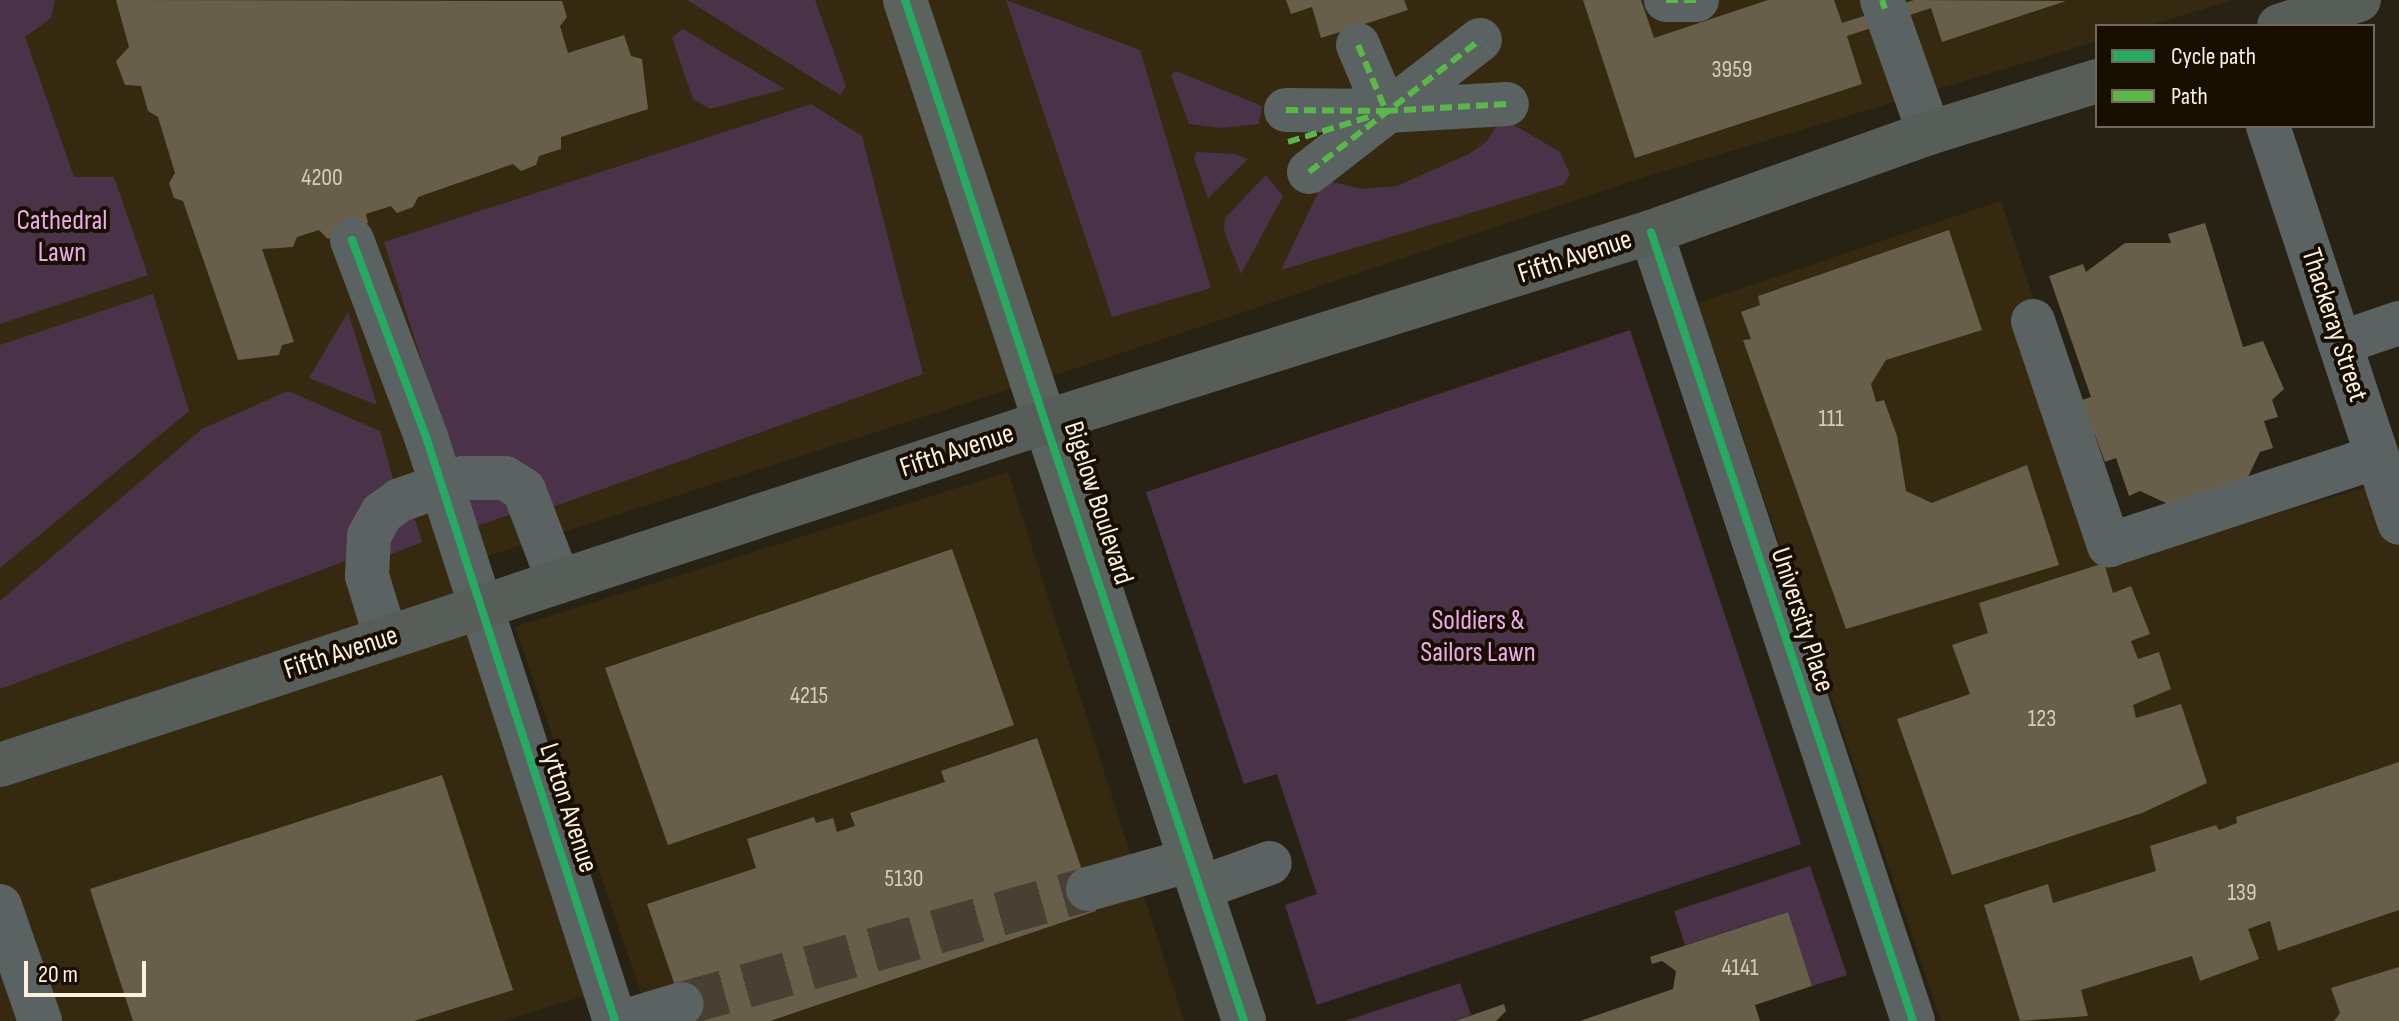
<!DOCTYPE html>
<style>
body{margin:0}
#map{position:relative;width:2399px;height:1021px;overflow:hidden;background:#282215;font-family:"Sofia Sans Condensed",sans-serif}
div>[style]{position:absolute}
.built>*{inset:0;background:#352a10}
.green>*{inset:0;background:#4a3248}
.building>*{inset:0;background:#685f4a}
.minor-tunnel>*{height:44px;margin-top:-22px;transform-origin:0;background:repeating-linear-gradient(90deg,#484133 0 44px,transparent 0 66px)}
.minor>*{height:44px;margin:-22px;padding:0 22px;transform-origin:22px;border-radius:22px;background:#5a6362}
.major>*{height:44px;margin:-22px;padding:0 22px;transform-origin:22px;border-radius:22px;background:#5b635f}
.highway>*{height:44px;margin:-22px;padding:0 22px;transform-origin:22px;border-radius:22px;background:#575e59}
.quiet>*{height:6px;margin-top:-3px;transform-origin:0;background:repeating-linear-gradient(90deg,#58b947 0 12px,transparent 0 18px)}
.cycleway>*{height:8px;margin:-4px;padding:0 4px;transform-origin:4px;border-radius:4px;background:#26ab63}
span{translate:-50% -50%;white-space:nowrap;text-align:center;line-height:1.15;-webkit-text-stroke:8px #180e00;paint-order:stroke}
.number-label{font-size:24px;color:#d7cdb7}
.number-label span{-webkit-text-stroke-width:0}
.park-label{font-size:28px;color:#ecaaed}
.street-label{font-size:28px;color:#fcf2db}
.legend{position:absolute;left:2095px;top:24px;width:280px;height:104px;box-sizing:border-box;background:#180e00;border:2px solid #736958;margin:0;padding:10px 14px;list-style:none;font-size:24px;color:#fcf2db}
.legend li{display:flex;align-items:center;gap:16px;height:40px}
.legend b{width:40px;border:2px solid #736958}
.scale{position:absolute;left:24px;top:961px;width:122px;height:36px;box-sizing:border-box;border:4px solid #fcf2db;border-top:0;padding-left:10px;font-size:24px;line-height:28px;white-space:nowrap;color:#fcf2db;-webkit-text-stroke:6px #180e00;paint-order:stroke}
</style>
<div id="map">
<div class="built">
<i style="clip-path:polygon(0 0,2233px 0,2147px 26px,2097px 26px,2097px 41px,1638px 179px,1104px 359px,460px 565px,584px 996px,503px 1021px,0 1021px)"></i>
<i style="clip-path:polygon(2001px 201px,2120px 559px,2399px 478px,2399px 1021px,1941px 1021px,1698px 303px)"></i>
<i style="clip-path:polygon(1008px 472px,1184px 1021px,651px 1021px,515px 627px)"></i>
</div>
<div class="green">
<i style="clip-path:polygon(0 0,55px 0,51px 18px,25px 37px,74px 177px,114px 177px,148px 275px,0 324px)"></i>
<i style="clip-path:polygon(687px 0,815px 0,846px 86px,840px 95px)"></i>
<i style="clip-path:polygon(1006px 0,1140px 50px,1211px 288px,1112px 317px)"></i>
<i style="clip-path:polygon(682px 29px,683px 29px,785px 89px,710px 109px,693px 99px,672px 38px)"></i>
<i style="clip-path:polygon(1176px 71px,1262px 106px,1259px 124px,1221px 128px,1189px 124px,1171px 75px)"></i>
<i style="clip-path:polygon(811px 104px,862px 136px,923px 374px,547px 509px,455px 466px,384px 242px)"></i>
<i style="clip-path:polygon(1502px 118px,1560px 152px,1570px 175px,1563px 185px,1281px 270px,1324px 180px,1362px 189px,1397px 186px,1469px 154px,1486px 142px)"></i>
<i style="clip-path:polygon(1196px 152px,1235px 154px,1248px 159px,1208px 198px,1194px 158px)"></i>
<i style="clip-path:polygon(1266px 175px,1283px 196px,1241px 274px,1224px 231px,1225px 218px)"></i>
<i style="clip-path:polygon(153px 294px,189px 411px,0 568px,0 345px)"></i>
<i style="clip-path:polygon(348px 312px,377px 405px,309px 378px)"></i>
<i style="clip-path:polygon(1630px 330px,1801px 844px,1317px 1005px,1285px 905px,1317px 894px,1277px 774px,1244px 784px,1146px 492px)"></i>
<i style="clip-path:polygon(288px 391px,380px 431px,393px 479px,373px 494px,351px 559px,0 689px,0 601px,202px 429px)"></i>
<i style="clip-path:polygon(483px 485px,518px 512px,477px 526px,466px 491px)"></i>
<i style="clip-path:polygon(412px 509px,422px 542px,384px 557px,393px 518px)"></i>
<i style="clip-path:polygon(1810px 866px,1847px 975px,1812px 986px,1787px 912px,1685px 945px,1674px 911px)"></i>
<i style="clip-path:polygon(1460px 983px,1471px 1015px,1453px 1021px,1345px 1021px)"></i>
</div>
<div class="building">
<i style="clip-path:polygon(116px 0,562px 1px,567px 17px,560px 26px,568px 53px,624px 35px,631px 56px,642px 59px,648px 109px,561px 137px,561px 149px,539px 156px,536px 165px,521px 171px,513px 164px,418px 197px,413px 207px,397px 213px,391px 206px,366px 214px,368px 223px,328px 239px,319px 230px,297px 237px,293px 247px,262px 249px,294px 342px,282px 345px,279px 355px,238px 360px,183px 201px,174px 198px,169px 183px,175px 173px,158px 117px,148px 111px,141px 86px,125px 85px,116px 61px,129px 47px)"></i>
<i style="clip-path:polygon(1286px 0,1404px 0,1408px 10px,1321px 38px,1312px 7px,1291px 14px)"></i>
<i style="clip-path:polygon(1583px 0,1641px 0,1654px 38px,1768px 0,1834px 0,1842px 23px,1914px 0,2066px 1px,1942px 42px,1931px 8px,1847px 36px,1862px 84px,1635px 158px)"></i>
<i style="clip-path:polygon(2205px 223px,2243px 347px,2263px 341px,2284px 389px,2272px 400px,2278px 417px,2264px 421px,2273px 448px,2260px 452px,2247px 479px,2179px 509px,2140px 491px,2129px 496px,2116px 458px,2105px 462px,2095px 435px,2083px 429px,2082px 400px,2091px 397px,2049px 276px,2083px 264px,2086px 272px,2125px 243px,2171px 243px,2168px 234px)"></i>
<i style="clip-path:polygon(1949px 230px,1982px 330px,1886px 360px,1871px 384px,1876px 402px,1884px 400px,1897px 436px,1906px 491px,1932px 503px,2027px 465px,2059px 565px,1846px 629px,1743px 340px,1751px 339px,1741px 312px,1760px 305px,1758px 296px)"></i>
<i style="clip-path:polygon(952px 549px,1014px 725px,668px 845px,605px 668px)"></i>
<i style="clip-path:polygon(2104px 563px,2113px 593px,2131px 586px,2150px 634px,2131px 641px,2138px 659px,2159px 652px,2171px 689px,2133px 705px,2136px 718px,2181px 704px,2207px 783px,2142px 813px,1952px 875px,1897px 719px,1970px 694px,1952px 645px,1988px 633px,1979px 603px)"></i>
<i style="clip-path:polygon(1037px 738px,1096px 911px,770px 1021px,687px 1021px,647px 904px,756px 868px,747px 839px,814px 817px,816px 823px,833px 818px,837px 832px,855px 826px,850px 813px,945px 782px,941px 771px)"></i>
<i style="clip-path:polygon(2399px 762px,2399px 910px,2278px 951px,2270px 921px,2248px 929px,2259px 959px,2200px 981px,2192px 956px,2081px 990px,2088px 1016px,2020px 1021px,1984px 905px,2048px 884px,2053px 903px,2156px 871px,2150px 846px,2216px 825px,2219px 830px,2237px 823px,2236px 817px)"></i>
<i style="clip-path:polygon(442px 775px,513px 990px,414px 1021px,133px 1021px,90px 889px)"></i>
<i style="clip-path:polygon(1788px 912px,1812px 986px,1755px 1005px,1760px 1021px,1580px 1021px,1673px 989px,1676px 971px,1662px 961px,1652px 964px,1650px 957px)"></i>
<i style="clip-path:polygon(2399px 967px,2399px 1021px,2334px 1021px,2340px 1013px,2331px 988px)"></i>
<i style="clip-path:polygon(1504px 1004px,1506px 1011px,1496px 1021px,1455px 1021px)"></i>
</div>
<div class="minor-tunnel">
<i style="left:682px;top:1004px;width:422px;rotate:-15.8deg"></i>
</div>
<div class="minor">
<i style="left:1666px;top:0;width:31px"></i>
<i style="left:1882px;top:0;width:141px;rotate:70.5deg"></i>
<i style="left:1358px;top:45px;width:72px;rotate:67deg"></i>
<i style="left:1286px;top:110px;width:100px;rotate:0.6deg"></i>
<i style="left:1386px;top:111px;width:121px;rotate:-3.3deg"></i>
<i style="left:2268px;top:126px;width:418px;rotate:71.7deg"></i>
<i style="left:1309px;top:172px;width:216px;rotate:-37.7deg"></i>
<i style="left:1651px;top:232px;width:831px;rotate:71.63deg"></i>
<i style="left:352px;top:240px;width:214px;rotate:69.4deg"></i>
<i style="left:427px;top:440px;width:611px;rotate:72.07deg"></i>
<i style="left:2033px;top:321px;width:237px;rotate:71.3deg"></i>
<i style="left:2109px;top:545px;width:282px;rotate:-18.2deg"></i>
<i style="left:2340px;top:343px;width:62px;rotate:-18.7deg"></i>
<i style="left:386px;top:638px;width:65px;rotate:-107deg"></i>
<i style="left:367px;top:576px;width:40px;rotate:-87.1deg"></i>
<i style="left:369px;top:536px;width:26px;rotate:-61deg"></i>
<i style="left:382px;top:513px;width:22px;rotate:-36deg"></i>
<i style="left:400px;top:500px;width:67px;rotate:-19.2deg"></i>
<i style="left:463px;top:478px;width:42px"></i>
<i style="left:505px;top:478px;width:22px;rotate:32deg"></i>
<i style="left:524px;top:490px;width:98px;rotate:69.2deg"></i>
<i style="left:1200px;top:888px;width:74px;rotate:-19.7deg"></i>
<i style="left:1088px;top:889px;width:107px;rotate:-15.7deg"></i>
<i style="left:0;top:906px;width:122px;rotate:70.8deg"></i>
<i style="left:625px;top:1021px;width:59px;rotate:-16.6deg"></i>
</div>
<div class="major">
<i style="left:905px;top:0;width:1076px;rotate:71.63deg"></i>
</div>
<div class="highway">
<i style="left:2279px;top:26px;width:84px;rotate:-18deg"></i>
<i style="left:0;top:765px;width:1103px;rotate:-18.17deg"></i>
<i style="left:1048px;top:421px;width:632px;rotate:-17.4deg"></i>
<i style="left:1651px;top:232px;width:295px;rotate:-19.6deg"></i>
<i style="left:1929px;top:133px;width:176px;rotate:-17.2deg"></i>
</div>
<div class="quiet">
<i style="left:1666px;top:0;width:31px"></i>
<i style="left:1882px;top:0;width:9px;rotate:72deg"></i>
<i style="left:1358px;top:45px;width:72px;rotate:67deg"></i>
<i style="left:1286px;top:110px;width:100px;rotate:0.6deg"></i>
<i style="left:1386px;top:111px;width:121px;rotate:-3.3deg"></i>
<i style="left:1288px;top:142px;width:88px;rotate:-17.2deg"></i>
<i style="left:1309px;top:172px;width:216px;rotate:-37.7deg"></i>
</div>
<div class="cycleway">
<i style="left:905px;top:0;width:1076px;rotate:71.63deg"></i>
<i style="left:1651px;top:232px;width:831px;rotate:71.63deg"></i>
<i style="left:352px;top:240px;width:214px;rotate:69.4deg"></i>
<i style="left:427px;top:440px;width:611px;rotate:72.07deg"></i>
</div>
<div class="number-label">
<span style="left:1732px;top:70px">3959</span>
<span style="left:322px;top:178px">4200</span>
<span style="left:1831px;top:419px">111</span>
<span style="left:809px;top:696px">4215</span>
<span style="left:2042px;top:719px">123</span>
<span style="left:904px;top:879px">5130</span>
<span style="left:2242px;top:893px">139</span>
<span style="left:1740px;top:968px">4141</span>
</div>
<div class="park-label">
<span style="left:62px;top:237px">Cathedral<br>Lawn</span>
<span style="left:1478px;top:637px">Soldiers &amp;<br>Sailors Lawn</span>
</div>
<div class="street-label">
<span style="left:1575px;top:257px;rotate:-18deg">Fifth Avenue</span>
<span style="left:2334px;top:325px;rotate:72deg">Thackeray Street</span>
<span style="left:957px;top:451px;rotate:-18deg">Fifth Avenue</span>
<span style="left:1098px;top:503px;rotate:72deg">Bigelow Boulevard</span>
<span style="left:1802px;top:620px;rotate:72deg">University Place</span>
<span style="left:341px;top:653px;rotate:-18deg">Fifth Avenue</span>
<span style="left:568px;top:808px;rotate:72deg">Lytton Avenue</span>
</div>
<ul class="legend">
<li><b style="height:10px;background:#26ab63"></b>Cycle path</li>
<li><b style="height:10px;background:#58b947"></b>Path</li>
</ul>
<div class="scale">20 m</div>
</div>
